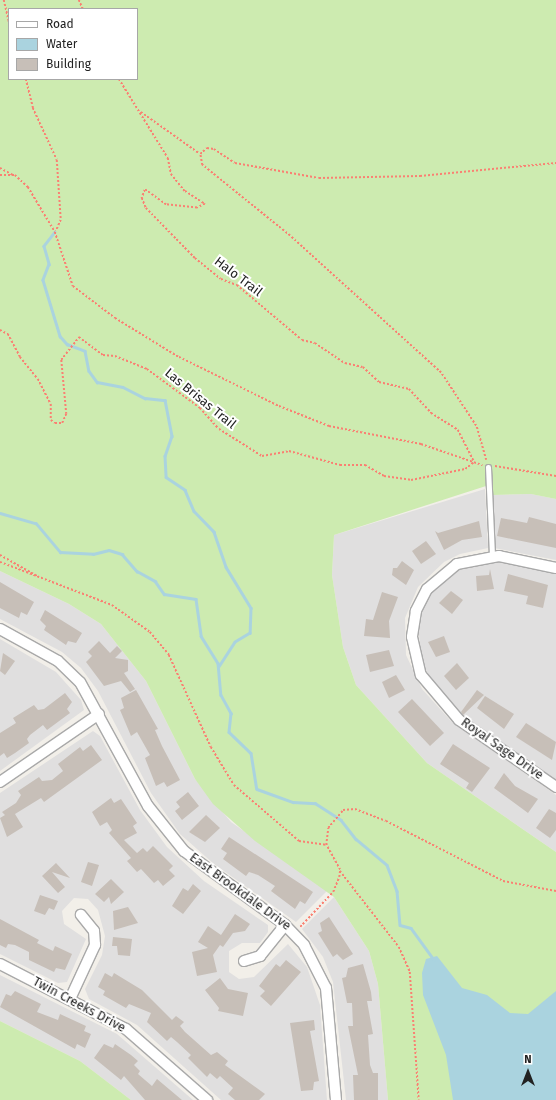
<!DOCTYPE html>
<style>
body{margin:0}
#map{position:relative;width:556px;height:1100px;overflow:hidden;background:#f2efe9;font-family:"Fira Sans",sans-serif}
div>[style]{position:absolute}
.residential>*{inset:0;background:#e0dfdf}
.grass>*{inset:0;background:#cdebb0}
.water>*{inset:0;background:#aad3df}
.stream>*{height:2.5px;margin:-1.25px;padding:0 1.25px;transform-origin:1.25px;border-radius:1.25px;background:#aad3df}
.building>*{inset:0;background:#c7bfb8}
.path>*{height:1.5px;margin-top:-0.75px;transform-origin:0;background:repeating-linear-gradient(90deg,#fa8072 0 2px,transparent 0 4px)}
.roads{filter:drop-shadow(1px 0 #a9a9a9) drop-shadow(-1px 0 #a9a9a9) drop-shadow(0 1px #a9a9a9) drop-shadow(0 -1px #a9a9a9)}
.service>*{height:5px;margin:-2.5px;padding:0 2.5px;transform-origin:2.5px;border-radius:2.5px;background:#fff}
.minor>*{height:10px;margin:-5px;padding:0 5px;transform-origin:5px;border-radius:5px;background:#fff}
span{translate:-50% -50%;white-space:nowrap;text-align:center;line-height:1.15;-webkit-text-stroke:4px #fff;paint-order:stroke}
.street-label{font-size:13px;color:#222}
.legend{position:absolute;left:8px;top:8px;width:130px;height:72px;box-sizing:border-box;background:#fff;border:1px solid #a7a7a7;margin:0;padding:5px 7px;list-style:none;font-size:12px;color:#222}
.legend li{display:flex;align-items:center;gap:8px;height:20px}
.legend b{width:20px;border:1px solid #a7a7a7}
.north{position:absolute;left:508px;top:1052px;width:40px;height:40px;-webkit-text-stroke:3px #fff;paint-order:stroke;rotate:0deg;font-size:11px;font-weight:700;line-height:16px;text-align:center;color:#222}
.north::after{content:'';display:block;margin:auto;width:14px;height:18px;background:#222;clip-path:polygon(50% 0,100% 100%,50% 72%,0 100%)}
</style>
<div id="map">
<div class="residential">
<i style="clip-path:polygon(485px 489px,488px 548px,460px 554px,444px 562px,418px 587px,405px 618px,406px 655px,422px 689px,451px 721px,556px 795px,556px 852px,427px 763px,356px 685px,343px 647px,332px 575px,334px 535px)"></i>
<i style="clip-path:polygon(531px 494px,556px 499px,556px 560px,494px 548px,493px 495px)"></i>
<i style="clip-path:polygon(498px 561px,556px 574px,556px 780px,471px 723px,440px 691px,421px 663px,418px 619px,432px 590px,459px 569px,477px 563px)"></i>
<i style="clip-path:polygon(0 571px,69px 604px,101px 624px,146px 681px,195px 779px,231px 822px,328px 890px,296px 922px,214px 864px,180px 834px,151px 793px,98px 691px,81px 668px,62px 652px,0 619px)"></i>
<i style="clip-path:polygon(0 639px,56px 672px,81px 700px,84px 710px,0 771px)"></i>
<i style="clip-path:polygon(93px 731px,100px 736px,140px 810px,167px 847px,204px 881px,268px 925px,268px 932px,260px 943px,242px 943px,229px 951px,229px 972px,239px 979px,254px 977px,288px 944px,307px 967px,320px 1005px,327px 1100px,221px 1100px,137px 1025px,89px 999px,85px 989px,102px 955px,105px 936px,98px 910px,88px 899px,74px 898px,62px 911px,64px 924px,86px 939px,67px 982px,58px 983px,0 954px,0 793px)"></i>
<i style="clip-path:polygon(334px 897px,369px 951px,378px 984px,388px 1100px,346px 1100px,333px 982px,323px 957px,302px 929px)"></i>
<i style="clip-path:polygon(0 975px,117px 1034px,193px 1100px,131px 1100px,80px 1061px,0 1021px)"></i>
</div>
<div class="grass">
<i style="clip-path:polygon(evenodd,0 0,556px 0,556px 499px,531px 494px,493px 495px,486px 486px,334px 535px,332px 575px,343px 647px,356px 685px,427px 763px,556px 852px,556px 1100px,388px 1100px,378px 984px,369px 951px,334px 897px,255px 841px,213px 804px,195px 779px,146px 681px,101px 624px,69px 604px,0 571px,0 0,9px 9px,137px 9px,137px 79px,9px 79px,9px 9px)"></i>
<i style="clip-path:polygon(0 1021px,80px 1061px,131px 1100px,0 1100px)"></i>
</div>
<div class="water">
<i style="clip-path:polygon(437px 956px,462px 988px,487px 995px,510px 1013px,528px 1014px,556px 991px,556px 1100px,453px 1100px,446px 1055px,423px 995px,422px 973px,426px 959px)"></i>
</div>
<div class="stream">
<i style="left:55px;top:232px;width:18px;rotate:128deg"></i>
<i style="left:44px;top:246px;width:19px;rotate:74deg"></i>
<i style="left:49px;top:264px;width:17px;rotate:111deg"></i>
<i style="left:43px;top:280px;width:59px;rotate:73.1deg"></i>
<i style="left:60px;top:336px;width:11px;rotate:49deg"></i>
<i style="left:67px;top:344px;width:19px;rotate:21deg"></i>
<i style="left:85px;top:351px;width:20px;rotate:79deg"></i>
<i style="left:89px;top:371px;width:14px;rotate:54deg"></i>
<i style="left:97px;top:382px;width:26px;rotate:11deg"></i>
<i style="left:123px;top:387px;width:25px;rotate:27deg"></i>
<i style="left:145px;top:398px;width:20px;rotate:6deg"></i>
<i style="left:165px;top:400px;width:37px;rotate:79deg"></i>
<i style="left:172px;top:436px;width:21px;rotate:109deg"></i>
<i style="left:165px;top:456px;width:21px;rotate:87deg"></i>
<i style="left:166px;top:477px;width:23px;rotate:34deg"></i>
<i style="left:185px;top:490px;width:23px;rotate:67deg"></i>
<i style="left:194px;top:511px;width:29px;rotate:46deg"></i>
<i style="left:214px;top:532px;width:37px;rotate:71deg"></i>
<i style="left:226px;top:567px;width:48px;rotate:58.6deg"></i>
<i style="left:251px;top:608px;width:25px;rotate:92deg"></i>
<i style="left:250px;top:633px;width:17px;rotate:149deg"></i>
<i style="left:235px;top:642px;width:30px;rotate:123deg"></i>
<i style="left:0;top:513px;width:37px;rotate:16deg"></i>
<i style="left:36px;top:523px;width:38px;rotate:50deg"></i>
<i style="left:60px;top:552px;width:33px;rotate:3deg"></i>
<i style="left:93px;top:554px;width:16px;rotate:-14deg"></i>
<i style="left:109px;top:550px;width:14px;rotate:17deg"></i>
<i style="left:122px;top:554px;width:23px;rotate:49deg"></i>
<i style="left:137px;top:571px;width:21px;rotate:29deg"></i>
<i style="left:155px;top:581px;width:16px;rotate:55deg"></i>
<i style="left:164px;top:594px;width:32px;rotate:9deg"></i>
<i style="left:196px;top:599px;width:37px;rotate:82deg"></i>
<i style="left:201px;top:636px;width:32px;rotate:58deg"></i>
<i style="left:218px;top:663px;width:32px;rotate:85deg"></i>
<i style="left:221px;top:695px;width:21px;rotate:61deg"></i>
<i style="left:231px;top:713px;width:19px;rotate:96deg"></i>
<i style="left:229px;top:732px;width:30px;rotate:44deg"></i>
<i style="left:251px;top:753px;width:36px;rotate:81deg"></i>
<i style="left:257px;top:789px;width:38px;rotate:20deg"></i>
<i style="left:293px;top:802px;width:22px;rotate:3deg"></i>
<i style="left:315px;top:803px;width:31px;rotate:33deg"></i>
<i style="left:341px;top:820px;width:24px;rotate:52deg"></i>
<i style="left:356px;top:839px;width:40px;rotate:40deg"></i>
<i style="left:387px;top:865px;width:28px;rotate:69deg"></i>
<i style="left:397px;top:891px;width:34px;rotate:85deg"></i>
<i style="left:400px;top:925px;width:11px;rotate:15deg"></i>
<i style="left:411px;top:928px;width:39px;rotate:54deg"></i>
</div>
<div class="building">
<i style="clip-path:polygon(529px 517px,556px 524px,556px 548px,497px 536px,501px 518px,527px 523px)"></i>
<i style="clip-path:polygon(479px 521px,482px 537px,462px 540px,444px 550px,435px 531px,438px 533px)"></i>
<i style="clip-path:polygon(426px 541px,436px 554px,421px 564px,412px 551px)"></i>
<i style="clip-path:polygon(402px 561px,414px 570px,406px 585px,392px 575px,393px 568px,397px 568px)"></i>
<i style="clip-path:polygon(490px 569px,494px 589px,477px 591px,476px 576px,489px 575px)"></i>
<i style="clip-path:polygon(508px 574px,548px 585px,543px 608px,526px 604px,528px 596px,504px 591px)"></i>
<i style="clip-path:polygon(0 582px,34px 602px,27px 615px,21px 612px,19px 618px,0 608px)"></i>
<i style="clip-path:polygon(451px 591px,463px 600px,452px 614px,439px 603px)"></i>
<i style="clip-path:polygon(382px 592px,398px 597px,389px 621px,390px 638px,364px 636px,366px 619px,373px 620px)"></i>
<i style="clip-path:polygon(45px 610px,82px 633px,76px 643px,68px 641px,66px 645px,44px 630px,46px 626px,40px 620px)"></i>
<i style="clip-path:polygon(444px 636px,450px 652px,436px 657px,428px 642px)"></i>
<i style="clip-path:polygon(99px 641px,110px 653px,117px 646px,122px 651px,115px 658px,128px 660px,128px 671px,124px 673px,135px 689px,130px 692px,121px 681px,104px 686px,86px 662px,92px 656px,88px 652px)"></i>
<i style="clip-path:polygon(389px 650px,394px 666px,370px 672px,366px 655px)"></i>
<i style="clip-path:polygon(3px 653px,15px 661px,5px 675px,0 671px)"></i>
<i style="clip-path:polygon(457px 663px,469px 678px,456px 690px,444px 676px)"></i>
<i style="clip-path:polygon(396px 675px,405px 690px,389px 698px,382px 682px)"></i>
<i style="clip-path:polygon(136px 690px,158px 729px,155px 730px,162px 746px,180px 780px,167px 787px,164px 782px,156px 786px,145px 758px,150px 755px,137px 732px,131px 736px,120px 710px,124px 708px,121px 698px)"></i>
<i style="clip-path:polygon(477px 690px,484px 695px,463px 715px,461px 712px)"></i>
<i style="clip-path:polygon(65px 693px,72px 702px,67px 709px,70px 713px,47px 730px,43px 725px,30px 735px,27px 739px,29px 743px,15px 753px,7px 758px,4px 753px,0 756px,0 733px,16px 723px,13px 718px,34px 705px,38px 710px,44px 709px)"></i>
<i style="clip-path:polygon(485px 696px,514px 714px,504px 729px,477px 708px)"></i>
<i style="clip-path:polygon(412px 699px,444px 733px,430px 746px,398px 712px)"></i>
<i style="clip-path:polygon(526px 723px,556px 742px,552px 760px,516px 737px)"></i>
<i style="clip-path:polygon(453px 744px,490px 768px,472px 792px,466px 788px,469px 783px,440px 764px)"></i>
<i style="clip-path:polygon(91px 745px,102px 760px,44px 802px,41px 798px,15px 814px,23px 827px,7px 837px,0 818px,5px 815px,2px 812px,16px 803px,21px 795px,18px 791px,39px 777px,42px 781px,52px 780px,63px 771px,58px 764px,80px 747px,83px 751px)"></i>
<i style="clip-path:polygon(504px 773px,515px 786px,538px 799px,528px 813px,494px 788px)"></i>
<i style="clip-path:polygon(188px 792px,199px 806px,182px 820px,175px 811px,180px 807px,176px 802px)"></i>
<i style="clip-path:polygon(111px 798px,114px 803px,121px 799px,137px 823px,133px 826px,137px 833px,124px 840px,137px 853px,143px 848px,147px 852px,153px 846px,173px 866px,169px 870px,175px 876px,163px 886px,158px 880px,154px 883px,141px 869px,137px 872px,127px 861px,131px 858px,109px 833px,112px 830px,107px 822px,100px 826px,92px 812px)"></i>
<i style="clip-path:polygon(549px 809px,556px 813px,556px 830px,550px 838px,536px 828px)"></i>
<i style="clip-path:polygon(206px 815px,220px 828px,205px 842px,189px 832px)"></i>
<i style="clip-path:polygon(229px 837px,313px 892px,305px 904px,300px 901px,295px 909px,271px 891px,275px 886px,258px 875px,249px 872px,246px 876px,223px 859px,227px 853px,221px 849px)"></i>
<i style="clip-path:polygon(88px 862px,99px 865px,92px 886px,81px 882px)"></i>
<i style="clip-path:polygon(56px 863px,70px 878px,52px 872px,65px 887px,58px 893px,42px 876px)"></i>
<i style="clip-path:polygon(111px 879px,124px 892px,111px 904px,109px 897px,104px 902px,95px 894px)"></i>
<i style="clip-path:polygon(193px 884px,201px 891px,183px 914px,172px 906px,183px 888px,188px 891px)"></i>
<i style="clip-path:polygon(40px 895px,58px 901px,54px 910px,49px 908px,45px 915px,34px 911px)"></i>
<i style="clip-path:polygon(128px 907px,138px 923px,114px 930px,113px 911px)"></i>
<i style="clip-path:polygon(235px 914px,250px 924px,245px 931px,233px 933px,223px 947px,220px 945px,213px 955px,217px 972px,197px 976px,192px 952px,208px 948px,198px 942px,208px 926px,221px 935px)"></i>
<i style="clip-path:polygon(329px 917px,353px 954px,343px 960px,337px 954px,333px 957px,318px 933px,322px 931px,320px 923px)"></i>
<i style="clip-path:polygon(0 919px,39px 940px,37px 943px,53px 951px,55px 946px,72px 954px,65px 970px,56px 968px,54px 972px,29px 960px,29px 952px,15px 945px,8px 944px,6px 948px,0 945px)"></i>
<i style="clip-path:polygon(113px 937px,132px 939px,130px 956px,118px 955px,117px 946px,112px 946px)"></i>
<i style="clip-path:polygon(286px 960px,301px 972px,271px 1006px,260px 996px,265px 991px,259px 986px,276px 964px,280px 967px)"></i>
<i style="clip-path:polygon(363px 964px,371px 992px,372px 1001px,367px 1001px,373px 1034px,368px 1035px,370px 1065px,373px 1073px,378px 1073px,378px 1100px,354px 1100px,353px 1075px,358px 1075px,348px 1026px,353px 1026px,352px 1003px,347px 1003px,342px 978px,346px 977px,348px 968px)"></i>
<i style="clip-path:polygon(105px 973px,112px 977px,114px 973px,142px 990px,172px 1020px,176px 1016px,184px 1022px,180px 1026px,185px 1032px,211px 1055px,217px 1052px,228px 1061px,225px 1065px,265px 1094px,259px 1100px,235px 1100px,228px 1094px,233px 1088px,220px 1076px,217px 1079px,210px 1073px,207px 1077px,188px 1058px,191px 1055px,177px 1042px,171px 1037px,167px 1041px,147px 1022px,151px 1013px,129px 1004px,126px 1008px,103px 995px,105px 991px,98px 987px)"></i>
<i style="clip-path:polygon(220px 978px,228px 989px,248px 993px,243px 1016px,218px 1011px,219px 1008px,205px 990px)"></i>
<i style="clip-path:polygon(15px 991px,41px 1004px,37px 1012px,58px 1020px,60px 1014px,86px 1026px,84px 1031px,91px 1034px,85px 1048px,77px 1044px,75px 1049px,0 1007px,6px 994px,11px 996px)"></i>
<i style="clip-path:polygon(314px 1020px,315px 1030px,310px 1031px,319px 1081px,314px 1082px,313px 1090px,301px 1091px,290px 1023px)"></i>
<i style="clip-path:polygon(104px 1044px,113px 1048px,115px 1044px,131px 1055px,138px 1061px,134px 1065px,140px 1071px,138px 1074px,152px 1086px,157px 1079px,182px 1100px,145px 1100px,124px 1076px,121px 1080px,94px 1058px)"></i>
</div>
<div class="path">
<i style="left:4px;top:0;width:23px;rotate:77deg"></i>
<i style="left:79px;top:0;width:10px;rotate:66deg"></i>
<i style="left:26px;top:79px;width:30px;rotate:76deg"></i>
<i style="left:33px;top:108px;width:57px;rotate:65.2deg"></i>
<i style="left:57px;top:160px;width:60px;rotate:86.2deg"></i>
<i style="left:61px;top:220px;width:12px;rotate:114deg"></i>
<i style="left:119px;top:79px;width:93px;rotate:58.2deg"></i>
<i style="left:168px;top:158px;width:16px;rotate:79deg"></i>
<i style="left:171px;top:174px;width:22px;rotate:51deg"></i>
<i style="left:185px;top:191px;width:24px;rotate:33deg"></i>
<i style="left:205px;top:204px;width:9px;rotate:153deg"></i>
<i style="left:197px;top:208px;width:31px;rotate:-174deg"></i>
<i style="left:166px;top:205px;width:26px;rotate:-144deg"></i>
<i style="left:145px;top:190px;width:9px;rotate:111deg"></i>
<i style="left:142px;top:198px;width:11px;rotate:68deg"></i>
<i style="left:146px;top:208px;width:70px;rotate:45.6deg"></i>
<i style="left:195px;top:258px;width:33px;rotate:39deg"></i>
<i style="left:221px;top:279px;width:17px;rotate:21deg"></i>
<i style="left:237px;top:285px;width:85px;rotate:40.2deg"></i>
<i style="left:302px;top:340px;width:13px;rotate:13deg"></i>
<i style="left:315px;top:343px;width:36px;rotate:34deg"></i>
<i style="left:345px;top:363px;width:18px;rotate:13deg"></i>
<i style="left:363px;top:367px;width:22px;rotate:43deg"></i>
<i style="left:379px;top:382px;width:31px;rotate:13deg"></i>
<i style="left:409px;top:389px;width:33px;rotate:47deg"></i>
<i style="left:431px;top:413px;width:32px;rotate:32deg"></i>
<i style="left:458px;top:430px;width:36px;rotate:63deg"></i>
<i style="left:141px;top:112px;width:72px;rotate:35.4deg"></i>
<i style="left:0;top:168px;width:15px;rotate:28deg"></i>
<i style="left:0;top:175px;width:15px"></i>
<i style="left:15px;top:175px;width:18px;rotate:43deg"></i>
<i style="left:28px;top:187px;width:52px;rotate:59deg"></i>
<i style="left:55px;top:232px;width:57px;rotate:71.6deg"></i>
<i style="left:73px;top:286px;width:53px;rotate:37.3deg"></i>
<i style="left:115px;top:318px;width:75px;rotate:31.4deg"></i>
<i style="left:179px;top:357px;width:111px;rotate:26.1deg"></i>
<i style="left:279px;top:406px;width:54px;rotate:21.8deg"></i>
<i style="left:329px;top:426px;width:94px;rotate:11.1deg"></i>
<i style="left:421px;top:444px;width:65px;rotate:19deg"></i>
<i style="left:0;top:330px;width:9px;rotate:27deg"></i>
<i style="left:8px;top:334px;width:26px;rotate:62deg"></i>
<i style="left:20px;top:357px;width:28px;rotate:51deg"></i>
<i style="left:38px;top:379px;width:28px;rotate:63deg"></i>
<i style="left:51px;top:404px;width:16px;rotate:90deg"></i>
<i style="left:51px;top:420px;width:5px;rotate:37deg"></i>
<i style="left:55px;top:423px;width:7px"></i>
<i style="left:62px;top:423px;width:10px;rotate:-66deg"></i>
<i style="left:66px;top:414px;width:54px;rotate:-95.3deg"></i>
<i style="left:61px;top:360px;width:29px;rotate:-52deg"></i>
<i style="left:79px;top:337px;width:30px;rotate:37deg"></i>
<i style="left:103px;top:355px;width:12px;rotate:5deg"></i>
<i style="left:115px;top:356px;width:35px;rotate:22deg"></i>
<i style="left:147px;top:369px;width:66px;rotate:36.3deg"></i>
<i style="left:200px;top:408px;width:28px;rotate:48deg"></i>
<i style="left:219px;top:429px;width:51px;rotate:32.1deg"></i>
<i style="left:262px;top:456px;width:27px;rotate:-10deg"></i>
<i style="left:289px;top:451px;width:53px;rotate:15.4deg"></i>
<i style="left:340px;top:465px;width:25px"></i>
<i style="left:365px;top:465px;width:22px;rotate:30deg"></i>
<i style="left:384px;top:476px;width:27px;rotate:8deg"></i>
<i style="left:411px;top:480px;width:55px;rotate:-11.5deg"></i>
<i style="left:465px;top:469px;width:11px;rotate:-38deg"></i>
<i style="left:486px;top:460px;width:35px;rotate:-106deg"></i>
<i style="left:476px;top:426px;width:64px;rotate:-123.4deg"></i>
<i style="left:441px;top:373px;width:204px;rotate:-137.8deg"></i>
<i style="left:290px;top:236px;width:113px;rotate:-141.1deg"></i>
<i style="left:202px;top:165px;width:11px;rotate:-100deg"></i>
<i style="left:200px;top:154px;width:9px;rotate:-41deg"></i>
<i style="left:207px;top:148px;width:7px;rotate:8deg"></i>
<i style="left:214px;top:149px;width:25px;rotate:34deg"></i>
<i style="left:235px;top:163px;width:85px;rotate:10.1deg"></i>
<i style="left:319px;top:178px;width:101px;rotate:-1.1deg"></i>
<i style="left:420px;top:176px;width:137px;rotate:-5.5deg"></i>
<i style="left:495px;top:466px;width:62px;rotate:9.3deg"></i>
<i style="left:0;top:555px;width:45px;rotate:29.4deg"></i>
<i style="left:0;top:562px;width:120px;rotate:21deg"></i>
<i style="left:112px;top:605px;width:47px;rotate:35.4deg"></i>
<i style="left:150px;top:632px;width:30px;rotate:50deg"></i>
<i style="left:169px;top:655px;width:101px;rotate:65.5deg"></i>
<i style="left:211px;top:747px;width:44px;rotate:58.8deg"></i>
<i style="left:234px;top:785px;width:86px;rotate:40.7deg"></i>
<i style="left:299px;top:841px;width:27px;rotate:8deg"></i>
<i style="left:340px;top:871px;width:96px;rotate:52.2deg"></i>
<i style="left:399px;top:947px;width:27px;rotate:66deg"></i>
<i style="left:410px;top:972px;width:128px;rotate:86deg"></i>
<i style="left:300px;top:927px;width:48px;rotate:-46.7deg"></i>
<i style="left:333px;top:892px;width:16px;rotate:-68deg"></i>
<i style="left:339px;top:877px;width:7px;rotate:-82deg"></i>
<i style="left:340px;top:870px;width:29px;rotate:-119deg"></i>
<i style="left:326px;top:845px;width:17px;rotate:-83deg"></i>
<i style="left:328px;top:828px;width:23px;rotate:-50deg"></i>
<i style="left:343px;top:810px;width:12px;rotate:-5deg"></i>
<i style="left:355px;top:809px;width:33px;rotate:21deg"></i>
<i style="left:386px;top:821px;width:131px;rotate:27.1deg"></i>
<i style="left:503px;top:881px;width:54px;rotate:10.7deg"></i>
</div>
<div class="roads">
<div class="service">
<i style="left:488px;top:467px;width:89px;rotate:87.4deg"></i>
</div>
<div class="minor">
<i style="left:556px;top:568px;width:58px;rotate:-168.1deg"></i>
<i style="left:499px;top:556px;width:43px;rotate:169.2deg"></i>
<i style="left:457px;top:564px;width:39px;rotate:140deg"></i>
<i style="left:427px;top:589px;width:25px;rotate:117deg"></i>
<i style="left:416px;top:611px;width:26px;rotate:99deg"></i>
<i style="left:412px;top:637px;width:39px;rotate:77deg"></i>
<i style="left:421px;top:675px;width:59px;rotate:49.8deg"></i>
<i style="left:459px;top:720px;width:118px;rotate:34.6deg"></i>
<i style="left:0;top:629px;width:66px;rotate:28.9deg"></i>
<i style="left:58px;top:661px;width:30px;rotate:44deg"></i>
<i style="left:80px;top:682px;width:141px;rotate:61.3deg"></i>
<i style="left:148px;top:806px;width:58px;rotate:51.3deg"></i>
<i style="left:184px;top:851px;width:125px;rotate:36.2deg"></i>
<i style="left:285px;top:925px;width:28px;rotate:46deg"></i>
<i style="left:304px;top:945px;width:48px;rotate:62.9deg"></i>
<i style="left:326px;top:988px;width:112px;rotate:84.9deg"></i>
<i style="left:0;top:782px;width:120px;rotate:-34.5deg"></i>
<i style="left:244px;top:961px;width:17px;rotate:-17deg"></i>
<i style="left:260px;top:956px;width:40px;rotate:-51deg"></i>
<i style="left:0;top:964px;width:142px;rotate:27.3deg"></i>
<i style="left:126px;top:1029px;width:108px;rotate:41.2deg"></i>
<i style="left:70px;top:999px;width:60px;rotate:-65.2deg"></i>
<i style="left:95px;top:945px;width:14px;rotate:-94deg"></i>
<i style="left:94px;top:931px;width:21px;rotate:-129deg"></i>
</div>
</div>
<div class="street-label">
<span style="left:238px;top:277px;rotate:37deg">Halo Trail</span>
<span style="left:200px;top:399px;rotate:39deg">Las Brisas Trail</span>
<span style="left:502px;top:749px;rotate:35deg">Royal Sage Drive</span>
<span style="left:240px;top:892px;rotate:36deg">East Brookdale Drive</span>
<span style="left:79px;top:1005px;rotate:28deg">Twin Creeks Drive</span>
</div>
<ul class="legend">
<li><b style="height:5px;background:#fff"></b>Road</li>
<li><b style="height:11px;background:#aad3df"></b>Water</li>
<li><b style="height:11px;background:#c7bfb8"></b>Building</li>
</ul>
<div class="north">N</div>
</div>
